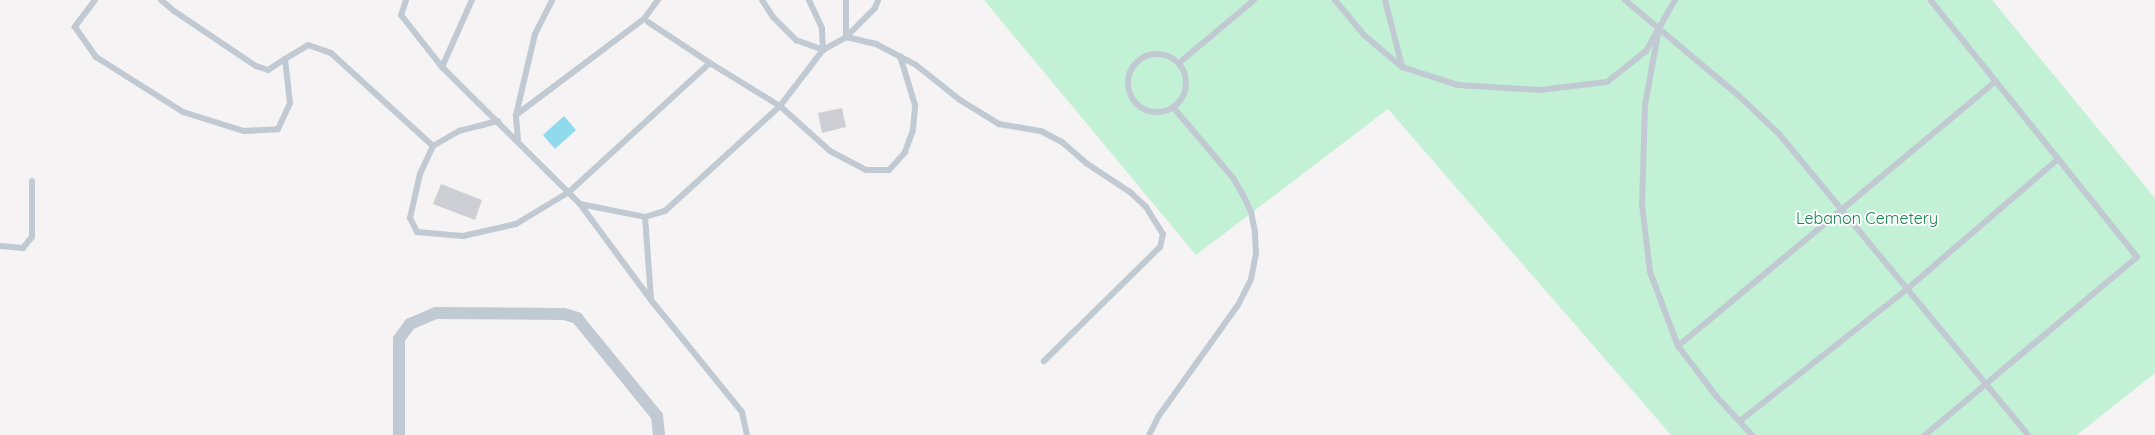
<!DOCTYPE html>
<style>
body{margin:0}
#map{position:relative;width:2155px;height:435px;overflow:hidden;background:#f5f3f3;font-family:Quicksand,sans-serif}
div>[style]{position:absolute}
.green>*{inset:0;background:#c3f1d5}
.water>*{inset:0;background:#90daee}
.building>*{inset:0;background:#cdcfd5}
.lane>*{height:6px;margin:-3px;padding:0 3px;transform-origin:3px;border-radius:3px;background:#c1cad2}
.lane>.ring{margin:-3px;padding:0;box-sizing:content-box;background:none;border:6px solid #c1cad2;border-radius:50%}
.street>*{height:12px;margin:-6px;padding:0 6px;transform-origin:6px;border-radius:6px;background:#c1cad2}
span{translate:-50% -50%;white-space:nowrap;text-align:center;line-height:1.15;-webkit-text-stroke:4px #fff;paint-order:stroke}
.park-label{font-size:16px;color:#17864f}
</style>
<div id="map">
<div class="green">
<i style="clip-path:polygon(984px 0,1992px 0,2155px 198px,2155px 373px,2077px 435px,1671px 435px,1388px 109px,1196px 255px)"></i>
</div>
<div class="water">
<i style="clip-path:polygon(564px 116px,576px 130px,555px 149px,543px 135px)"></i>
</div>
<div class="building">
<i style="clip-path:polygon(842px 108px,846px 127px,822px 133px,818px 113px)"></i>
<i style="clip-path:polygon(441px 184px,482px 200px,475px 220px,433px 204px)"></i>
</div>
<div class="lane">
<i style="left:95px;top:0;width:34px;rotate:127deg"></i>
<i style="left:75px;top:27px;width:37px;rotate:55deg"></i>
<i style="left:96px;top:57px;width:103px;rotate:32.3deg"></i>
<i style="left:183px;top:112px;width:64px;rotate:17.3deg"></i>
<i style="left:244px;top:131px;width:34px;rotate:-3deg"></i>
<i style="left:278px;top:129px;width:29px;rotate:-65deg"></i>
<i style="left:290px;top:103px;width:44px;rotate:-96.5deg"></i>
<i style="left:285px;top:59px;width:27px;rotate:-31deg"></i>
<i style="left:308px;top:45px;width:24px;rotate:19deg"></i>
<i style="left:331px;top:53px;width:138px;rotate:42.4deg"></i>
<i style="left:161px;top:0;width:17px;rotate:40deg"></i>
<i style="left:174px;top:11px;width:99px;rotate:33.9deg"></i>
<i style="left:256px;top:66px;width:13px;rotate:18deg"></i>
<i style="left:268px;top:70px;width:20px;rotate:-33deg"></i>
<i style="left:406px;top:0;width:16px;rotate:108deg"></i>
<i style="left:401px;top:15px;width:66px;rotate:51.7deg"></i>
<i style="left:442px;top:67px;width:194px;rotate:44.8deg"></i>
<i style="left:580px;top:204px;width:119px;rotate:53.5deg"></i>
<i style="left:651px;top:300px;width:144px;rotate:50.9deg"></i>
<i style="left:742px;top:412px;width:24px;rotate:78deg"></i>
<i style="left:762px;top:0;width:20px;rotate:57deg"></i>
<i style="left:773px;top:17px;width:33px;rotate:45deg"></i>
<i style="left:796px;top:40px;width:29px;rotate:20deg"></i>
<i style="left:823px;top:50px;width:26px;rotate:-29deg"></i>
<i style="left:846px;top:37px;width:31px;rotate:13deg"></i>
<i style="left:876px;top:44px;width:45px;rotate:27.7deg"></i>
<i style="left:916px;top:65px;width:56px;rotate:38.5deg"></i>
<i style="left:960px;top:100px;width:46px;rotate:31.6deg"></i>
<i style="left:999px;top:124px;width:43px;rotate:9.5deg"></i>
<i style="left:1041px;top:131px;width:24px;rotate:28deg"></i>
<i style="left:1062px;top:142px;width:32px;rotate:41deg"></i>
<i style="left:1086px;top:163px;width:53px;rotate:33.4deg"></i>
<i style="left:1130px;top:192px;width:22px;rotate:43deg"></i>
<i style="left:1146px;top:207px;width:32px;rotate:58deg"></i>
<i style="left:1163px;top:234px;width:13px;rotate:103deg"></i>
<i style="left:1160px;top:247px;width:163px;rotate:135.5deg"></i>
<i style="left:846px;top:0;width:37px;rotate:90deg"></i>
<i style="left:1335px;top:0;width:45px;rotate:50.4deg"></i>
<i style="left:1364px;top:35px;width:50px;rotate:40.1deg"></i>
<i style="left:1402px;top:67px;width:59px;rotate:17.8deg"></i>
<i style="left:1458px;top:85px;width:82px;rotate:3.5deg"></i>
<i style="left:1540px;top:90px;width:67px;rotate:-6.8deg"></i>
<i style="left:1607px;top:82px;width:50px;rotate:-38.5deg"></i>
<i style="left:1646px;top:51px;width:59px;rotate:-60.4deg"></i>
<i style="left:1385px;top:0;width:68px;rotate:75.6deg"></i>
<i style="left:1625px;top:0;width:150px;rotate:40.1deg"></i>
<i style="left:1740px;top:97px;width:54px;rotate:43.5deg"></i>
<i style="left:1779px;top:134px;width:391px;rotate:50.4deg"></i>
<i style="left:648px;top:22px;width:74px;rotate:33.5deg"></i>
<i style="left:710px;top:63px;width:82px;rotate:31.6deg"></i>
<i style="left:780px;top:106px;width:67px;rotate:42deg"></i>
<i style="left:830px;top:151px;width:41px;rotate:27.8deg"></i>
<i style="left:866px;top:170px;width:23px"></i>
<i style="left:889px;top:170px;width:24px;rotate:-48deg"></i>
<i style="left:905px;top:152px;width:23px;rotate:-70deg"></i>
<i style="left:913px;top:130px;width:25px;rotate:-85deg"></i>
<i style="left:915px;top:105px;width:51px;rotate:-107deg"></i>
<i style="left:1659px;top:28px;width:78px;rotate:100.3deg"></i>
<i style="left:1645px;top:105px;width:99px;rotate:91.7deg"></i>
<i style="left:1642px;top:204px;width:68px;rotate:83.3deg"></i>
<i style="left:1650px;top:272px;width:79px;rotate:69.3deg"></i>
<i style="left:1678px;top:346px;width:64px;rotate:52.6deg"></i>
<i style="left:1717px;top:397px;width:52px;rotate:47.4deg"></i>
<i style="left:846px;top:37px;width:41px;rotate:-45deg"></i>
<i style="left:875px;top:8px;width:9px;rotate:-69deg"></i>
<i class="ring" style="left:1128px;top:54px;width:52px;height:52px"></i>
<i style="left:1179px;top:63px;width:98px;rotate:-40deg"></i>
<i style="left:442px;top:67px;width:73px;rotate:-65.9deg"></i>
<i style="left:516px;top:115px;width:160px;rotate:-36.9deg"></i>
<i style="left:644px;top:19px;width:24px;rotate:-54deg"></i>
<i style="left:498px;top:121px;width:40px;rotate:165.6deg"></i>
<i style="left:459px;top:131px;width:30px;rotate:150deg"></i>
<i style="left:433px;top:146px;width:31px;rotate:115deg"></i>
<i style="left:420px;top:174px;width:45px;rotate:102.8deg"></i>
<i style="left:410px;top:218px;width:16px;rotate:63deg"></i>
<i style="left:417px;top:232px;width:46px;rotate:5deg"></i>
<i style="left:463px;top:236px;width:54px;rotate:-12.8deg"></i>
<i style="left:516px;top:224px;width:62px;rotate:-31.1deg"></i>
<i style="left:569px;top:192px;width:191px;rotate:-42.5deg"></i>
<i style="left:518px;top:140px;width:25px;rotate:-95deg"></i>
<i style="left:516px;top:115px;width:83px;rotate:-76.8deg"></i>
<i style="left:535px;top:34px;width:38px;rotate:-63deg"></i>
<i style="left:580px;top:204px;width:66px;rotate:11.3deg"></i>
<i style="left:645px;top:217px;width:21px;rotate:-17deg"></i>
<i style="left:665px;top:211px;width:156px;rotate:-42.4deg"></i>
<i style="left:780px;top:106px;width:71px;rotate:-52.5deg"></i>
<i style="left:823px;top:50px;width:22px;rotate:-93deg"></i>
<i style="left:822px;top:28px;width:31px;rotate:-115deg"></i>
<i style="left:645px;top:217px;width:81px;rotate:85.8deg"></i>
<i style="left:0;top:246px;width:23px;rotate:5deg"></i>
<i style="left:23px;top:248px;width:14px;rotate:-51deg"></i>
<i style="left:32px;top:237px;width:56px;rotate:-90deg"></i>
<i style="left:1678px;top:346px;width:414px;rotate:-39.8deg"></i>
<i style="left:1740px;top:421px;width:213px;rotate:-38.3deg"></i>
<i style="left:1907px;top:289px;width:199px;rotate:-40.7deg"></i>
<i style="left:1149px;top:435px;width:20px;rotate:-63deg"></i>
<i style="left:1158px;top:417px;width:138px;rotate:-54.5deg"></i>
<i style="left:1238px;top:305px;width:29px;rotate:-63deg"></i>
<i style="left:1251px;top:279px;width:25px;rotate:-79deg"></i>
<i style="left:1256px;top:254px;width:22px;rotate:-93deg"></i>
<i style="left:1255px;top:232px;width:20px;rotate:-101deg"></i>
<i style="left:1251px;top:212px;width:19px;rotate:-115deg"></i>
<i style="left:1243px;top:195px;width:20px;rotate:-120deg"></i>
<i style="left:1233px;top:178px;width:93px;rotate:-130.2deg"></i>
<i style="left:1925px;top:435px;width:277px;rotate:-40deg"></i>
<i style="left:2137px;top:257px;width:330px;rotate:-128.8deg"></i>
</div>
<div class="street">
<i style="left:399px;top:435px;width:96px;rotate:-90deg"></i>
<i style="left:399px;top:339px;width:19px;rotate:-54deg"></i>
<i style="left:410px;top:324px;width:28px;rotate:-23deg"></i>
<i style="left:436px;top:313px;width:128px;rotate:0.4deg"></i>
<i style="left:564px;top:314px;width:14px;rotate:17deg"></i>
<i style="left:577px;top:318px;width:127px;rotate:50.8deg"></i>
<i style="left:657px;top:416px;width:19px;rotate:84deg"></i>
</div>
<div class="park-label">
<span style="left:1867px;top:218px">Lebanon Cemetery</span>
</div>
</div>
